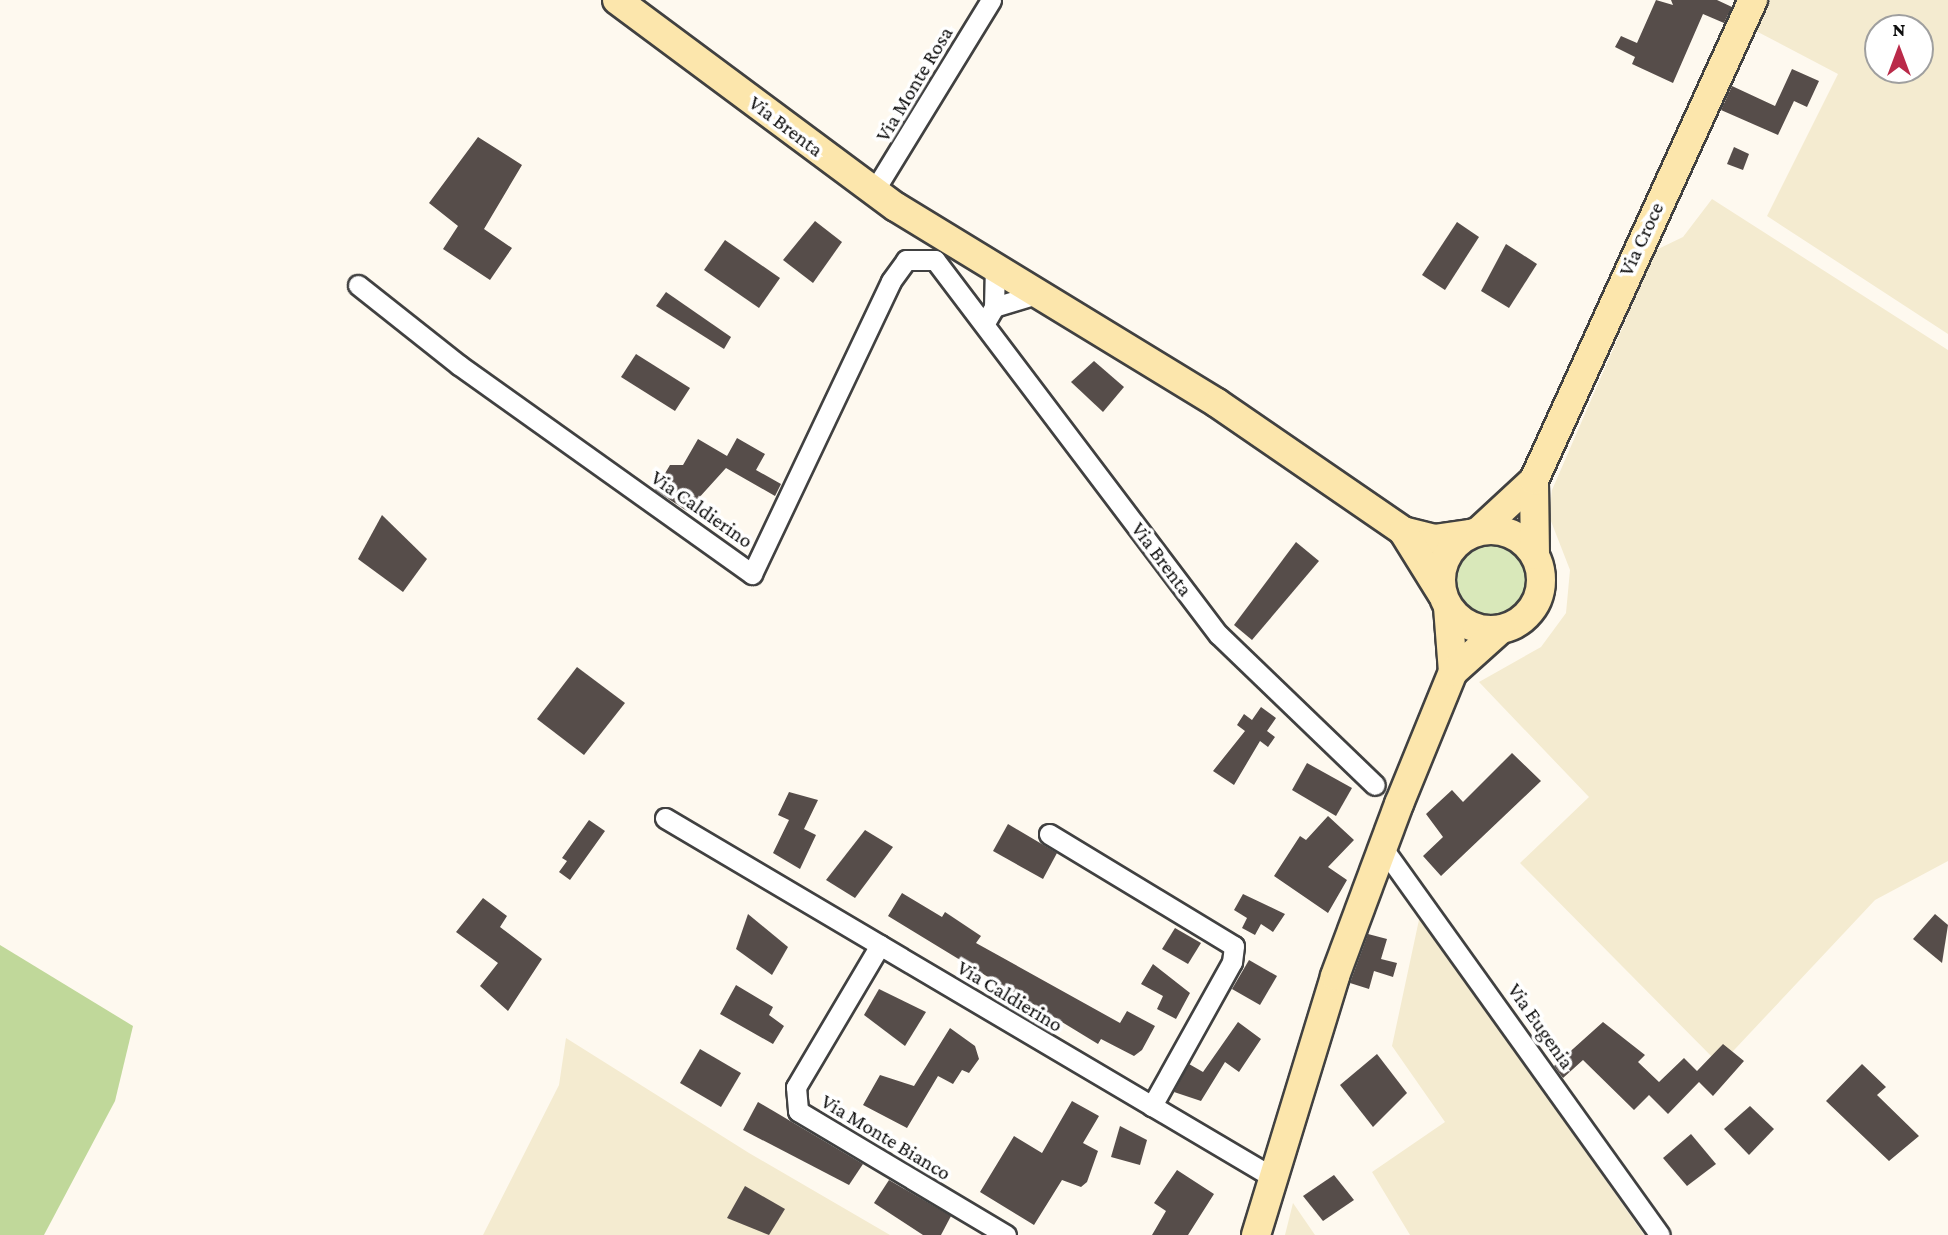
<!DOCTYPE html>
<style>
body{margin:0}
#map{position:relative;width:1948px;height:1235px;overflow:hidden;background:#fef9ef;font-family:"Crimson Pro",serif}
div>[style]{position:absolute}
.farmland>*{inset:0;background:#f4ebd0}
.green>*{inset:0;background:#d9e8ba}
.round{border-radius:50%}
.forest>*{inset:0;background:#c0d89a}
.building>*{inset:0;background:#564d4a}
.roads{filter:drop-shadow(2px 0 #414141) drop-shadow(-2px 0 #414141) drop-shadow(0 2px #414141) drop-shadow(0 -2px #414141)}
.street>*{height:19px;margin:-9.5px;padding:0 9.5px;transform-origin:9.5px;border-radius:9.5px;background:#fff}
.secondary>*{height:28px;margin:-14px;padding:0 14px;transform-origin:14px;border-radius:14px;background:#fce6ac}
.secondary>.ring{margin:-14px;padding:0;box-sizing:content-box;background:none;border:28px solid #fce6ac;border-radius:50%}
span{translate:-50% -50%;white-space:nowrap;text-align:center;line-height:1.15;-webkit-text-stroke:7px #fff;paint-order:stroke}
.street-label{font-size:21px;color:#0e0e0e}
.north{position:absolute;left:1864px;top:14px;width:70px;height:70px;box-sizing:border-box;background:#fff;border:2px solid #9f9f9f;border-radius:50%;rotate:0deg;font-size:19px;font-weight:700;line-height:28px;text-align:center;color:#0e0e0e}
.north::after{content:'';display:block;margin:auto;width:24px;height:32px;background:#ba2a49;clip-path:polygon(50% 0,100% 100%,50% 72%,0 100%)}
</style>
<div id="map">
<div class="farmland">
<i style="clip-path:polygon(evenodd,1770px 0,1948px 0,1948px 334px,1767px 216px,1838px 74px,1756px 31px,1770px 0,1878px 28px,1920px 28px,1920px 70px,1878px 70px,1878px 28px)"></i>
<i style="clip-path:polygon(1712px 199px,1948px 350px,1948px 861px,1875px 900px,1720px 1065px,1520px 863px,1589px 797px,1479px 682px,1541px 647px,1566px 613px,1570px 570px,1549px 516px,1552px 490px,1656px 250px,1683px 237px)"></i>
<i style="clip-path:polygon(1420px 915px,1644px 1235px,1410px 1235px,1372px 1172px,1445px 1122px,1392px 1046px)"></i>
<i style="clip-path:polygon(566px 1038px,749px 1153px,890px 1235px,483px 1235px,559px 1085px)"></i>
<i style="clip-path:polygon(1293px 1203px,1315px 1235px,1285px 1235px)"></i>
</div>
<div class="green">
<i class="round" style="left:1451px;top:542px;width:78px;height:78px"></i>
</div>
<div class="forest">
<i style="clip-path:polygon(0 945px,133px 1026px,115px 1101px,44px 1235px,0 1235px)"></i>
</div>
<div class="building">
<i style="clip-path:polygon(1656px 0,1673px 5px,1671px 0,1717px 0,1732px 7px,1724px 23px,1703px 14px,1673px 83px,1632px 64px,1635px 57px,1615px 47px,1621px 36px,1637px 43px)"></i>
<i style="clip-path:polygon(1792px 69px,1819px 81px,1807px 107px,1794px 101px,1778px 135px,1721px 110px,1732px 86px,1775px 106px)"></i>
<i style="clip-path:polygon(478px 137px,522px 165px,484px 229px,512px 248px,490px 280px,443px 249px,458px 226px,429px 203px)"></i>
<i style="clip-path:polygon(1734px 147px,1749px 154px,1743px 170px,1727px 164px)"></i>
<i style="clip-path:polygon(815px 221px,842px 242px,813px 283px,783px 260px)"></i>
<i style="clip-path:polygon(1457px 222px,1479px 237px,1445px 290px,1422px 275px)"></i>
<i style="clip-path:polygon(725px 240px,780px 278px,759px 308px,704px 270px)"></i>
<i style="clip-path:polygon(1506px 244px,1537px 264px,1509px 308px,1481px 291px)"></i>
<i style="clip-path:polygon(666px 292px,731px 337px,724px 349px,656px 306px)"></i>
<i style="clip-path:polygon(636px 354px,690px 388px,675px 411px,621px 377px)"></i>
<i style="clip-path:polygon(1094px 361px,1124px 387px,1103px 412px,1071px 382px)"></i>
<i style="clip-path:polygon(737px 438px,765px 454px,756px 470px,781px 484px,775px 496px,726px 468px,687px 511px,655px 490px,670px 465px,683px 465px,698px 439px,727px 456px)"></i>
<i style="clip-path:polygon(382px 515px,427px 559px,403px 592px,358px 559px)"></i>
<i style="clip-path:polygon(1296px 542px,1319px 561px,1252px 640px,1234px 625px)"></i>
<i style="clip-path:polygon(577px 667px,625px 703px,584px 755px,537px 719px)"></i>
<i style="clip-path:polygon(1261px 707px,1276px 718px,1267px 731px,1275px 737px,1268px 747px,1260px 741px,1234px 785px,1213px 771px,1245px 731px,1237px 725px,1244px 714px,1252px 720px)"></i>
<i style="clip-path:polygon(1512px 753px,1541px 781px,1441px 876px,1423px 856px,1443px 837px,1426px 814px,1452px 790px,1463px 802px)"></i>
<i style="clip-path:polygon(1307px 763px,1352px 788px,1336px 816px,1292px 790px)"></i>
<i style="clip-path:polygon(789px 792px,818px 800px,804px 829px,816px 835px,800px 869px,773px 853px,789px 820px,778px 815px)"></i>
<i style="clip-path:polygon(1328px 816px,1354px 840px,1328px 867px,1347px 880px,1328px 913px,1274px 876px,1300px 836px,1306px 840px)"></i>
<i style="clip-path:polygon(589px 820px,605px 831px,570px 880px,559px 872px,567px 861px,562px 858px)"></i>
<i style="clip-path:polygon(1008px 824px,1057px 853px,1043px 879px,993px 851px)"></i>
<i style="clip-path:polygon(865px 830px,893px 847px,855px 898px,826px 880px)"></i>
<i style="clip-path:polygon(902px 893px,942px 917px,945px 912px,981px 936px,976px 943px,1120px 1023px,1127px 1011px,1155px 1026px,1142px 1050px,1134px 1056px,1101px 1039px,1098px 1044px,888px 916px)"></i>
<i style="clip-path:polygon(1243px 894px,1285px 914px,1273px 932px,1261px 924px,1255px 935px,1242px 928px,1247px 918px,1234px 910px)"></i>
<i style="clip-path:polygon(483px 898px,507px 916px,500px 927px,542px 959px,508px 1011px,480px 986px,498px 963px,456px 932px)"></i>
<i style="clip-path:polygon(748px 914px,788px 947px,772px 975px,736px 949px)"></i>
<i style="clip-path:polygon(1935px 914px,1948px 925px,1942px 963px,1913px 939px)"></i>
<i style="clip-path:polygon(1175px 928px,1201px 943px,1188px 964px,1162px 949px)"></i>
<i style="clip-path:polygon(1368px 934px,1387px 939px,1381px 959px,1397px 963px,1393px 977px,1374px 971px,1369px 989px,1350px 983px)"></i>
<i style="clip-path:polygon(1249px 960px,1277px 976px,1260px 1005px,1232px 989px)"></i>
<i style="clip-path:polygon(1153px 964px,1190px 993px,1176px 1019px,1157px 1009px,1163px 996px,1141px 984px)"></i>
<i style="clip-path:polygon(736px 985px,773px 1007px,769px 1015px,784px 1026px,773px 1044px,720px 1014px)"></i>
<i style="clip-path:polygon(879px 989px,926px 1012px,905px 1046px,864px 1015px)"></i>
<i style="clip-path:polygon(1238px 1022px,1261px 1039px,1239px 1072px,1225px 1062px,1201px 1101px,1174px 1092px,1189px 1064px,1203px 1072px)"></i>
<i style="clip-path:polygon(1603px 1022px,1645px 1055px,1638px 1062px,1659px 1082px,1684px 1058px,1697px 1071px,1723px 1044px,1744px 1061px,1713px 1096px,1699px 1082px,1668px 1114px,1649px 1095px,1634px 1110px,1583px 1060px,1563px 1078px,1554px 1066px)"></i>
<i style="clip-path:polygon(950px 1028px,975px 1046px,979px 1059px,969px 1073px,962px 1070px,953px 1084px,938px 1076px,907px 1128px,863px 1105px,880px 1075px,914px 1086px)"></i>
<i style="clip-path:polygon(700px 1049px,741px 1073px,721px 1107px,680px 1083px)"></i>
<i style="clip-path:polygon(1377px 1054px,1407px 1093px,1373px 1127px,1340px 1085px)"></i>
<i style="clip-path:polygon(1862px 1064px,1886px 1087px,1877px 1095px,1919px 1136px,1889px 1161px,1826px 1101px)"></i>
<i style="clip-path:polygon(1072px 1101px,1099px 1116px,1083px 1143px,1098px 1151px,1087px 1182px,1081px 1187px,1062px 1180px,1034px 1225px,980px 1192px,1014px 1136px,1042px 1153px)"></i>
<i style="clip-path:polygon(758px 1102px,863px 1164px,849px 1185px,743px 1130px)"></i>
<i style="clip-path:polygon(1750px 1106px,1774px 1129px,1749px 1155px,1724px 1129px)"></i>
<i style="clip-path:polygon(1120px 1126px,1147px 1140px,1140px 1165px,1111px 1157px)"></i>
<i style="clip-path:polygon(1691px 1134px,1716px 1164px,1687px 1186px,1663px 1158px)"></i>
<i style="clip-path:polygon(1177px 1170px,1214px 1194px,1188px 1235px,1152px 1235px,1166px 1211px,1154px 1203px)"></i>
<i style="clip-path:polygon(1334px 1175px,1354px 1200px,1323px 1221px,1303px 1196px)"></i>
<i style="clip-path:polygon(889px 1180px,951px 1216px,941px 1235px,923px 1235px,874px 1203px)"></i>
<i style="clip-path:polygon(745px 1186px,785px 1209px,769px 1235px,727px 1218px)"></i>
</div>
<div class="roads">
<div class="street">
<i style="left:874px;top:191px;width:224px;rotate:-58.5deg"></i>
<i style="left:358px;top:285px;width:129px;rotate:38.4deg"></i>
<i style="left:459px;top:365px;width:360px;rotate:35.5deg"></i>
<i style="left:752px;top:574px;width:324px;rotate:-64.6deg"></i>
<i style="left:891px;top:281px;width:26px;rotate:-54deg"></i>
<i style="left:906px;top:260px;width:29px"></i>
<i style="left:935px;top:260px;width:470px;rotate:52.9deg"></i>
<i style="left:1219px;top:635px;width:216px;rotate:43.9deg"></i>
<i style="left:994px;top:307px;width:45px;rotate:-16.8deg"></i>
<i style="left:986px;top:321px;width:16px;rotate:-60deg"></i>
<i style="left:994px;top:307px;width:40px;rotate:-88.6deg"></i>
<i style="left:665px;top:818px;width:707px;rotate:30.59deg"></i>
<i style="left:1049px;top:834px;width:216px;rotate:31.2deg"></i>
<i style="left:1234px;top:946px;width:16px;rotate:97deg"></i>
<i style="left:1232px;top:962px;width:165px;rotate:119.1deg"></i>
<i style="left:1382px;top:847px;width:477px;rotate:54.4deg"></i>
<i style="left:880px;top:945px;width:165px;rotate:120.6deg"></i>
<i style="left:796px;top:1087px;width:24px;rotate:85deg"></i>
<i style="left:798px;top:1111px;width:242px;rotate:30.8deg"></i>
</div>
<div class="secondary">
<i style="left:617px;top:0;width:347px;rotate:36.6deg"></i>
<i style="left:896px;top:207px;width:376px;rotate:31.4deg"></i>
<i style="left:1217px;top:403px;width:226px;rotate:34.5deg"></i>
<i style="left:1403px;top:531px;width:32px;rotate:14deg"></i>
<i style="left:1434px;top:539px;width:35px;rotate:-8deg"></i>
<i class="ring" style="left:1441px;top:530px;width:72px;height:72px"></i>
<i style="left:1480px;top:530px;width:74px;rotate:-42.8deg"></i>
<i style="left:1403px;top:531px;width:74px;rotate:58.2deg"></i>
<i style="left:1535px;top:555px;width:75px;rotate:-90.8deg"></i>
<i style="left:1534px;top:480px;width:528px;rotate:-65.48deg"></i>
<i style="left:1448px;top:607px;width:65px;rotate:85.6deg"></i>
<i style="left:1256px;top:1235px;width:271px;rotate:-73deg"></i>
<i style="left:1335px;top:976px;width:184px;rotate:-69.6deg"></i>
<i style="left:1399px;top:804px;width:143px;rotate:-67.8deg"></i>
<i style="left:1453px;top:672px;width:64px;rotate:-41.9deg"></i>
</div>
</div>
<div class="street-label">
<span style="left:914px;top:84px;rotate:-59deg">Via Monte Rosa</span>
<span style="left:786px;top:126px;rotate:37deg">Via Brenta</span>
<span style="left:1641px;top:239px;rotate:-65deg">Via Croce</span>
<span style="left:702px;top:509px;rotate:35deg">Via Caldierino</span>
<span style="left:1162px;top:559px;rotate:53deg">Via Brenta</span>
<span style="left:1010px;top:996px;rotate:31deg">Via Caldierino</span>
<span style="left:1541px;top:1026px;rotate:55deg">Via Eugenia</span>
<span style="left:886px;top:1137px;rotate:31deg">Via Monte Bianco</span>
</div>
<div class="north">N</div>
</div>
